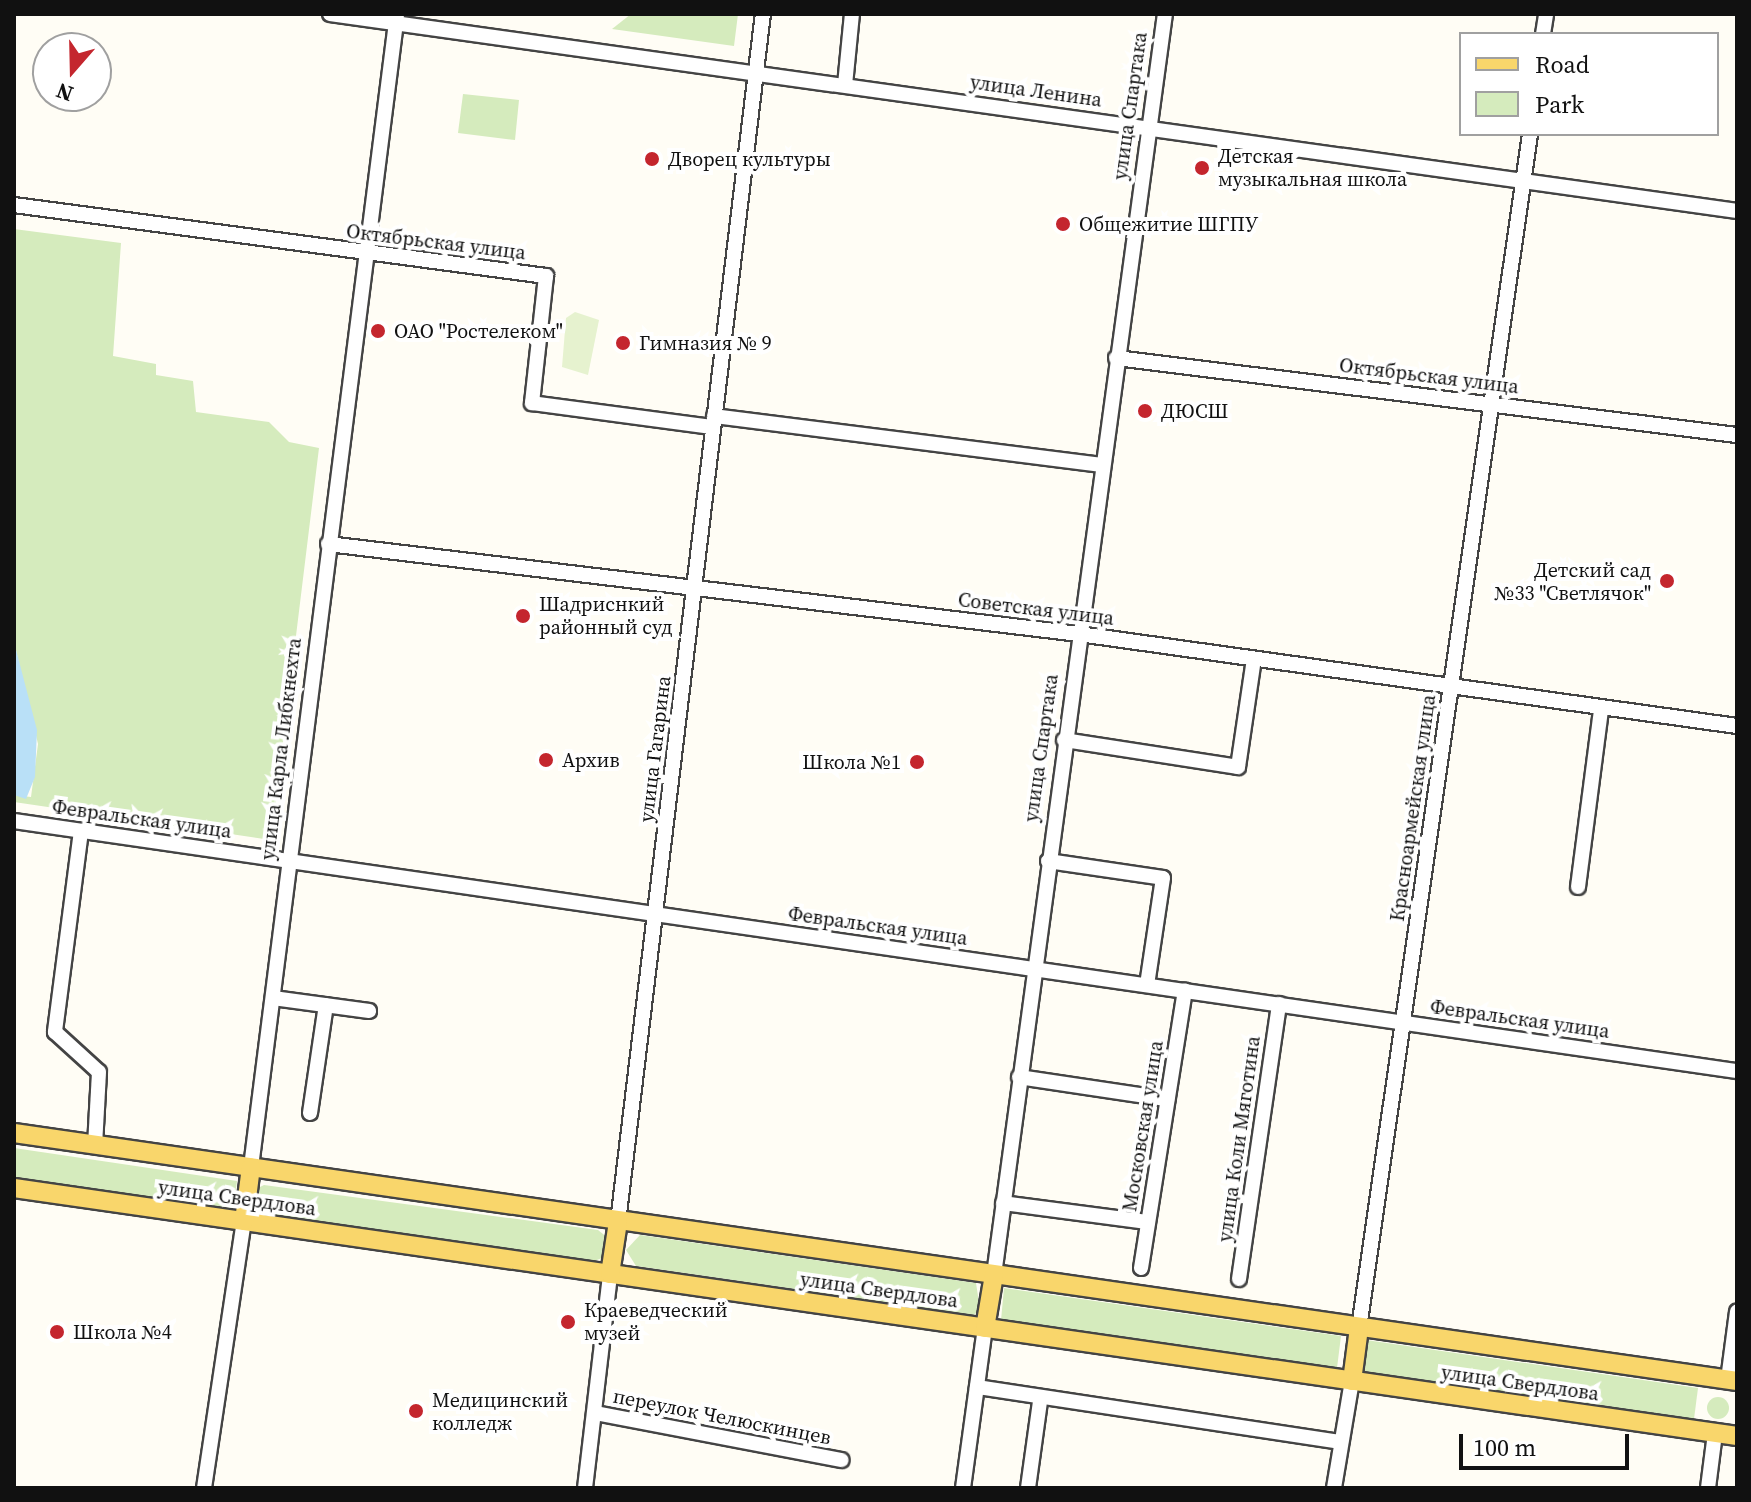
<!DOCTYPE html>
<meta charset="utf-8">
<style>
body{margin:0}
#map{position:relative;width:1751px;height:1502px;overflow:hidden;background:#fffdf5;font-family:"Source Serif 4",serif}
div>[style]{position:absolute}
.green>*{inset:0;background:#d5ebbd}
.round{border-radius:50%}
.pitch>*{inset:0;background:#e6f2cf}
.water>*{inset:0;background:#b9e0f7}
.roads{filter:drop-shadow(2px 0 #444) drop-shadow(-2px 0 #444) drop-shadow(0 2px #444) drop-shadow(0 -2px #444)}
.minor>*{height:14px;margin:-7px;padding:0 7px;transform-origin:7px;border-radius:7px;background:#fff}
.major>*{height:18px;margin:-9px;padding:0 9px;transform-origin:9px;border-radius:9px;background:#f9d66b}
.dots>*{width:22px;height:22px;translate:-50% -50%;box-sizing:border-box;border:4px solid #fff;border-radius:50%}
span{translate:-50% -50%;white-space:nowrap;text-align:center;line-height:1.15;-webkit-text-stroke:8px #fff;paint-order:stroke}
.street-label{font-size:20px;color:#111}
.poi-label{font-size:20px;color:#111}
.left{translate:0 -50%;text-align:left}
.right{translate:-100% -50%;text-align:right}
.frame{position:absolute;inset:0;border:16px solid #111;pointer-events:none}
.legend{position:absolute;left:1459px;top:32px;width:260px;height:104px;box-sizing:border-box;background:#fff;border:2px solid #a0a0a0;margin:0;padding:10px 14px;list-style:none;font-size:24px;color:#111}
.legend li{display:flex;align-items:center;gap:16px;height:40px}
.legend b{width:40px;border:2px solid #a0a0a0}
.north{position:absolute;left:32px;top:32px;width:80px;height:80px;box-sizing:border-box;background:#fff;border:2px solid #a0a0a0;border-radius:50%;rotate:200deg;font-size:22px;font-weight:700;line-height:32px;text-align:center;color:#111}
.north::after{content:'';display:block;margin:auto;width:28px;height:36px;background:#c4262e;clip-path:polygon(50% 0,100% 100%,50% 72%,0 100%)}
.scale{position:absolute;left:1459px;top:1434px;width:170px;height:36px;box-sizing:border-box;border:4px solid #111;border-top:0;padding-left:10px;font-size:24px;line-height:28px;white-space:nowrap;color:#111;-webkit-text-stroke:6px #fff;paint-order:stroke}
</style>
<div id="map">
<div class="green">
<i style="clip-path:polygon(631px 14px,738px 14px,734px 46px,612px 29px)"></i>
<i style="clip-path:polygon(463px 94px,519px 100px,515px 140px,458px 133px)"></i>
<i style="clip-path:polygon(14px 229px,121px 243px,113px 356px,156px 364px,156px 375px,193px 381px,196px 412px,269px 422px,289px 442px,319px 448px,271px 840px,14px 802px,14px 795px,31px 797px,38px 744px,14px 642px)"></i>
<i style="clip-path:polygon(14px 1148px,237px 1181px,233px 1210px,14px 1179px)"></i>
<i style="clip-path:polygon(264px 1185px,598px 1230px,608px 1238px,605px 1257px,594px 1261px,259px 1214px,258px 1188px)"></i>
<i style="clip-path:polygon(640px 1235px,976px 1283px,980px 1309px,974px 1315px,636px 1266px,626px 1250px)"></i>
<i style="clip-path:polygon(1004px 1288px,1341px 1336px,1337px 1368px,1001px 1320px)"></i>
<i style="clip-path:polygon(1366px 1340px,1698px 1388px,1694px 1419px,1362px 1371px)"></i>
<i class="round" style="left:1707px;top:1397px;width:22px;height:22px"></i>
</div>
<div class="pitch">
<i style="clip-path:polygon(575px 312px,599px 320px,588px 375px,562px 367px,566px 318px)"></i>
</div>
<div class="water">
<i style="clip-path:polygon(14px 642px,37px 730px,35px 777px,26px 799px,14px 795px)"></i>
</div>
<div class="roads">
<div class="minor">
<i style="left:330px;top:14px;width:1421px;rotate:7.97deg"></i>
<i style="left:1543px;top:34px;width:20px;rotate:-81deg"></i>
<i style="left:845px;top:85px;width:71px;rotate:-84.4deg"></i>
<i style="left:14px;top:205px;width:537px;rotate:7.6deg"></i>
<i style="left:546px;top:276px;width:128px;rotate:96.3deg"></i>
<i style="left:532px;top:403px;width:182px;rotate:7.6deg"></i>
<i style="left:1116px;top:358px;width:626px;rotate:7.07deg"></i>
<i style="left:714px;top:416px;width:390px;rotate:7.2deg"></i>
<i style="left:328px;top:544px;width:756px;rotate:6.83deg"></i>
<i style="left:1079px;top:634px;width:664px;rotate:7.96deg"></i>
<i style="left:1064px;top:740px;width:176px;rotate:8.8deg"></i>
<i style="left:1238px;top:767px;width:109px;rotate:-81.6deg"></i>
<i style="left:14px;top:821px;width:1741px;rotate:8.26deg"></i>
<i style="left:81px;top:831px;width:203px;rotate:97.4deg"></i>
<i style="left:55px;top:1032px;width:59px;rotate:42.3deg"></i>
<i style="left:99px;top:1072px;width:73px;rotate:93.1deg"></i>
<i style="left:1048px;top:861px;width:116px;rotate:8.4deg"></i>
<i style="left:1163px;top:878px;width:108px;rotate:98.5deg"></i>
<i style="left:1578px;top:887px;width:179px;rotate:-82.6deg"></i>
<i style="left:273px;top:998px;width:97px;rotate:7.7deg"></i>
<i style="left:1019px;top:1077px;width:150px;rotate:8.5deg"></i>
<i style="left:310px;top:1113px;width:109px;rotate:-81.6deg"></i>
<i style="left:251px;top:1167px;width:1162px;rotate:-82.78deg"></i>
<i style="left:1003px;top:1203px;width:146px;rotate:7.5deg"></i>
<i style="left:618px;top:1222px;width:1217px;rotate:-83.16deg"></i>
<i style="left:1141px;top:1268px;width:281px;rotate:-81deg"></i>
<i style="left:994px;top:1275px;width:1273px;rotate:-82.28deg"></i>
<i style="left:1239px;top:1279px;width:278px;rotate:-81.7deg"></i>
<i style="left:1359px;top:1328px;width:1206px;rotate:-81.85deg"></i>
<i style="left:1728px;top:1380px;width:69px;rotate:-82.5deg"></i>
<i style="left:977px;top:1387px;width:368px;rotate:8.6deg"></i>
<i style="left:595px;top:1413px;width:251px;rotate:10.8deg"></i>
<i style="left:204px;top:1488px;width:270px;rotate:-81.5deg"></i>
<i style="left:585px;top:1488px;width:215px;rotate:-83.3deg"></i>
<i style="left:963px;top:1488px;width:162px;rotate:-82.2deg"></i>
<i style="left:1028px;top:1488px;width:87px;rotate:-82.1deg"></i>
<i style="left:1334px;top:1488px;width:109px;rotate:-80.5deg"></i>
<i style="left:1708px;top:1488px;width:55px;rotate:-82.7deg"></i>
</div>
<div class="major">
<i style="left:14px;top:1133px;width:1741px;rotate:8.19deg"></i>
<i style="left:14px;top:1188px;width:1741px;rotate:8.19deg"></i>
<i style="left:244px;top:1221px;width:54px;rotate:-82.6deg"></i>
<i style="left:610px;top:1274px;width:53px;rotate:-81.3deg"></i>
<i style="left:985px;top:1328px;width:54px;rotate:-80.4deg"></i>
<i style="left:1352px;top:1381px;width:53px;rotate:-82.5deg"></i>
</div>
</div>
<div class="dots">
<i style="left:652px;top:159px;background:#c4262e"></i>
<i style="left:1202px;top:168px;background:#c4262e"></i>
<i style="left:1063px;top:224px;background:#c4262e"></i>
<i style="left:378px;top:331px;background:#c4262e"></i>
<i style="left:623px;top:343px;background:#c4262e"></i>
<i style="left:1145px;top:411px;background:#c4262e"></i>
<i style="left:1667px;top:581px;background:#c4262e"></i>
<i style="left:523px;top:616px;background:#c4262e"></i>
<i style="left:546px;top:760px;background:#c4262e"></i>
<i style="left:917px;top:762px;background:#c4262e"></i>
<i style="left:568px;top:1322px;background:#c4262e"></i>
<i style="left:57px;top:1332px;background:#c4262e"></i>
<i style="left:416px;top:1411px;background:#c4262e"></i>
</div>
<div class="street-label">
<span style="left:1036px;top:91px;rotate:8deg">улица Ленина</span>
<span style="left:1130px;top:106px;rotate:-82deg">улица Спартака</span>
<span style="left:436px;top:242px;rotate:7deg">Октябрьская улица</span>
<span style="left:1429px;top:376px;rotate:7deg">Октябрьская улица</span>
<span style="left:1036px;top:609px;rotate:7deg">Советская улица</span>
<span style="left:1041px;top:748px;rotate:-82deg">улица Спартака</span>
<span style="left:281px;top:749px;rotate:-83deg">улица Карла Либкнехта</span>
<span style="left:655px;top:749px;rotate:-83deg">улица Гагарина</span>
<span style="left:1413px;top:808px;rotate:-82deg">Красноармейская улица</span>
<span style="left:142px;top:819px;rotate:8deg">Февральская улица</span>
<span style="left:878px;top:926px;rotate:8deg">Февральская улица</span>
<span style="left:1520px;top:1019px;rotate:8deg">Февральская улица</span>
<span style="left:1143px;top:1126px;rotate:-81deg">Московская улица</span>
<span style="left:1239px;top:1139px;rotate:-82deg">улица Коли Мяготина</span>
<span style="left:237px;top:1198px;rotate:8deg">улица Свердлова</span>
<span style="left:879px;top:1290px;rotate:8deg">улица Свердлова</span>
<span style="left:1520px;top:1383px;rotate:8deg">улица Свердлова</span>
<span style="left:722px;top:1417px;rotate:11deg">переулок Челюскинцев</span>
</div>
<div class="poi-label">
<span class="left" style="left:1218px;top:168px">Детская<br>музыкальная школа</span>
<span class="left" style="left:668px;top:159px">Дворец культуры</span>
<span class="left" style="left:1079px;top:224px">Общежитие ШГПУ</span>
<span class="left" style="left:394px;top:331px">ОАО "Ростелеком"</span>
<span class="left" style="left:639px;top:343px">Гимназия № 9</span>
<span class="left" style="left:1161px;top:411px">ДЮСШ</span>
<span class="right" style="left:1651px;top:582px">Детский сад<br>№33 "Светлячок"</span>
<span class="left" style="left:539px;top:616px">Шадриснкий<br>районный суд</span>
<span class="left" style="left:562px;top:760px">Архив</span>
<span class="right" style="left:901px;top:762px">Школа №1</span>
<span class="left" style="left:584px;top:1322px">Краеведческий<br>музей</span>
<span class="left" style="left:73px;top:1332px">Школа №4</span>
<span class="left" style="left:432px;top:1412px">Медицинский<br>колледж</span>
</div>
<div class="frame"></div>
<ul class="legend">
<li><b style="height:10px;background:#f9d66b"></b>Road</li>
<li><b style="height:22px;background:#d5ebbd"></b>Park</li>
</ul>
<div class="north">N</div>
<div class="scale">100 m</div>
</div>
